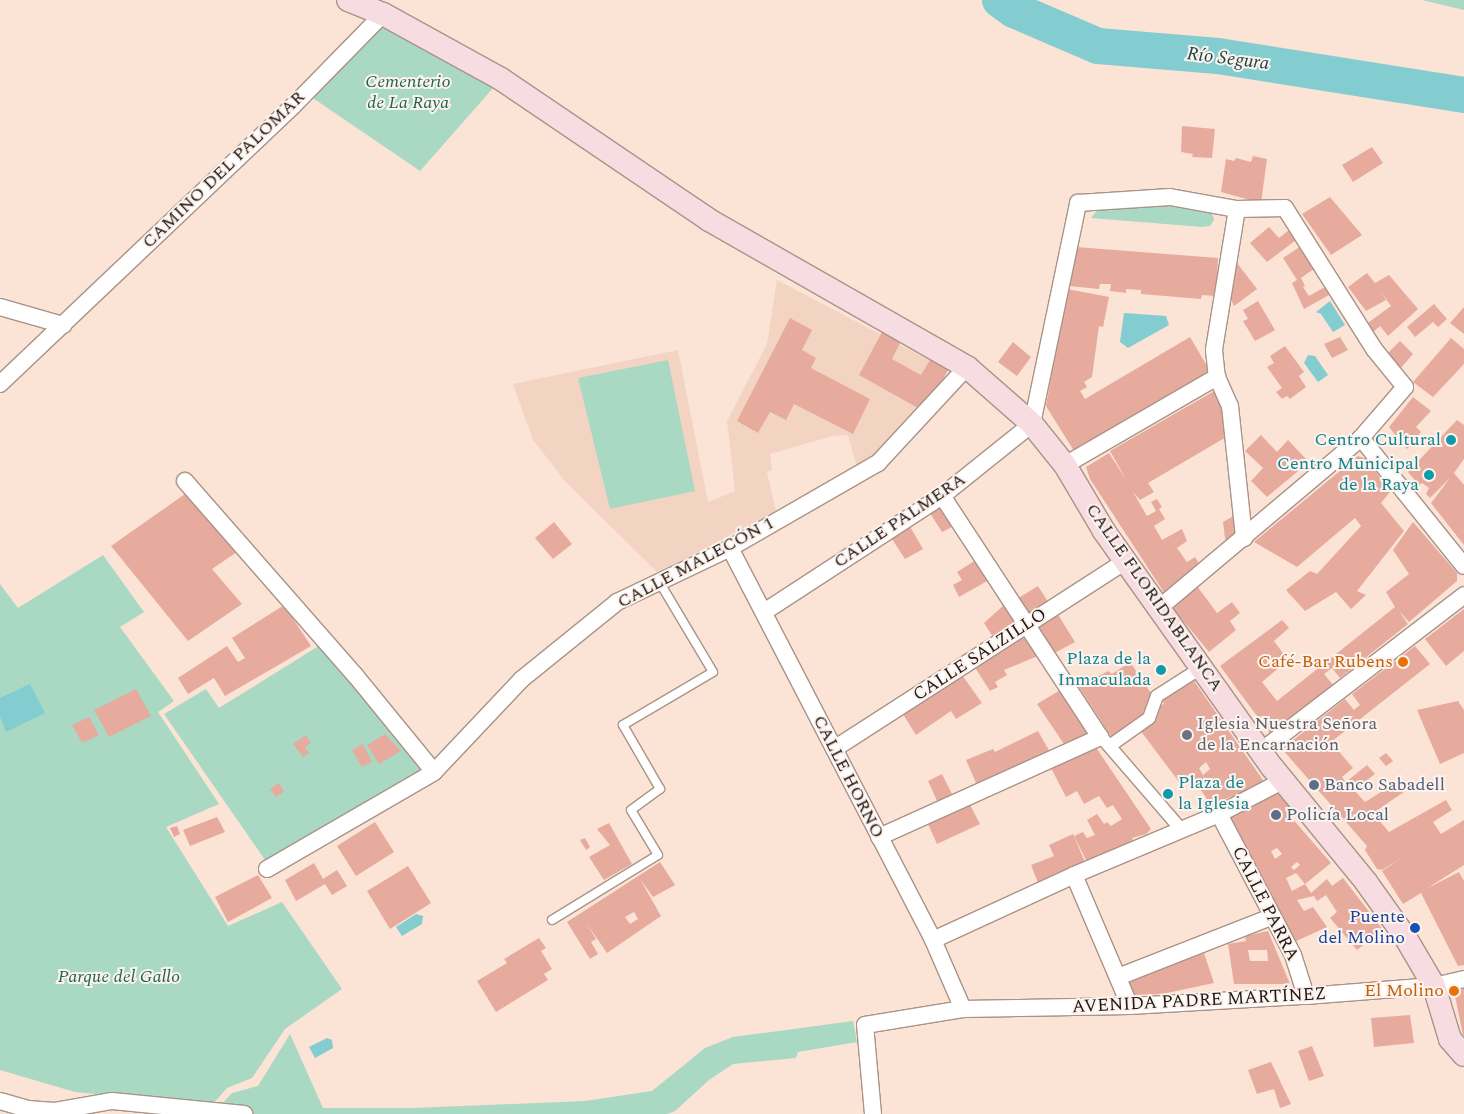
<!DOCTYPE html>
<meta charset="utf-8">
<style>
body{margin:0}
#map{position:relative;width:1464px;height:1114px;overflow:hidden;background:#fbe3d6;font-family:Spectral,serif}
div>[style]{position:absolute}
.built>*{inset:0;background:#f3d4c3}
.green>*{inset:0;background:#a9d9c2}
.water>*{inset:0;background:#83cdd1}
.river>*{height:36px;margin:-18px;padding:0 18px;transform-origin:18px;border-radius:18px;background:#83cdd1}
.building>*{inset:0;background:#e7ab9e}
.roads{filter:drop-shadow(1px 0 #a99387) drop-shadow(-1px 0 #a99387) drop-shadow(0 1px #a99387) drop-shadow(0 -1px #a99387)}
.service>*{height:8px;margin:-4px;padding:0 4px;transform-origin:4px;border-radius:4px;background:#fff}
.pedestrian>*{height:12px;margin:-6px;padding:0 6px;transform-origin:6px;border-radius:6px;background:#fff}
.minor>*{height:16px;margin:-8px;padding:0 8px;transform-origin:8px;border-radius:8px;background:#fff}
.secondary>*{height:22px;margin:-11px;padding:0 11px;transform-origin:11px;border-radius:11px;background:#f7dde1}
.dots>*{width:14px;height:14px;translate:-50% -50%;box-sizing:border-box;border:2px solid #fdf3ee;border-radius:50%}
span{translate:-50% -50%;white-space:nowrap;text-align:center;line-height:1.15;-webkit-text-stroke:4px #fdf3ee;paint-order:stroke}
.park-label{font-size:18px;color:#1f664b;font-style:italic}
.street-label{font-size:18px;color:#1f1712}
.culture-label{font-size:18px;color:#0d838f}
.right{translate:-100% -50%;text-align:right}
.left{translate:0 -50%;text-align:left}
.food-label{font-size:18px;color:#c56008}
.worship-label{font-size:18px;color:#5b616d}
.service-label{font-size:18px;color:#4e5e75}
.transit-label{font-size:18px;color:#164399}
.water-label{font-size:19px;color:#1e4244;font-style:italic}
</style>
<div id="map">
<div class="built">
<i style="clip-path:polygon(777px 280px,948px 370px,925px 412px,858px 471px,848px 435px,832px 436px,770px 454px,772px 470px,767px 472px,776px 511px,658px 573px,565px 481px,533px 440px,513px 384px,678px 350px,708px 502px,735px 491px,727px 421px,767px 344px)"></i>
</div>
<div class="green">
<i style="clip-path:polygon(1422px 0,1464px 0,1464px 10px)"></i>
<i style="clip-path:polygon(383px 14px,501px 79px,420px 171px,304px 92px)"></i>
<i style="clip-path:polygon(1122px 200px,1211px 209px,1214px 220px,1210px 226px,1202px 227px,1091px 218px,1099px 208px)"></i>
<i style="clip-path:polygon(668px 360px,695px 491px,610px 509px,578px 378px)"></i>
<i style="clip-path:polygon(103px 555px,144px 612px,120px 627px,174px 701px,158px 712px,219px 804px,166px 827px,228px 926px,282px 902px,342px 989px,285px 1029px,252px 1078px,227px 1088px,212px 1105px,75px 1092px,0 1070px,0 584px,18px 608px)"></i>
<i style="clip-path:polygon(322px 644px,427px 771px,265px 860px,164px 714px,206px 689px,219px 708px)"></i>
<i style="clip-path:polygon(853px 1021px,857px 1042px,798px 1052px,796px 1058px,733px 1064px,709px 1080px,675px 1111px,667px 1114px,219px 1114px,220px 1106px,232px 1093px,258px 1086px,290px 1034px,323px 1108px,413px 1108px,585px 1101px,652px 1091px,705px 1048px,733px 1037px)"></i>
</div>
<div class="water">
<i style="clip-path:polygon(1330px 301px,1345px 325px,1333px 332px,1321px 314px,1316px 312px)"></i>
<i style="clip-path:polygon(1124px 313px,1166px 316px,1169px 325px,1128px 348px,1120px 342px)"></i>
<i style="clip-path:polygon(1308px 355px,1315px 356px,1328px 375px,1318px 382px,1304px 363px)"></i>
<i style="clip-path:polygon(30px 684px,45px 713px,6px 732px,0 717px,0 698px)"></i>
<i style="clip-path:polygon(416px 914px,423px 916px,422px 924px,402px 936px,396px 927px)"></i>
<i style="clip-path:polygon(327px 1038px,332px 1040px,333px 1048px,315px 1058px,309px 1047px)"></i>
</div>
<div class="river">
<i style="left:1000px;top:0;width:17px;rotate:36deg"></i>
<i style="left:1014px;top:10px;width:91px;rotate:23.2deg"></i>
<i style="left:1098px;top:46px;width:120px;rotate:4.8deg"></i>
<i style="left:1218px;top:56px;width:249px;rotate:9deg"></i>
</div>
<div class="building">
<i style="clip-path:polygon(1182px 126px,1215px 129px,1212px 158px,1192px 157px,1193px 154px,1181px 152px)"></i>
<i style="clip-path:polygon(1372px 147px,1383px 163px,1353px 182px,1342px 165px)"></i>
<i style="clip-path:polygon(1253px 156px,1267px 159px,1261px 203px,1221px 192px,1226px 159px,1234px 161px,1236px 158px,1251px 162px)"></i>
<i style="clip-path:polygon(1330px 197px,1362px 235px,1331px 255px,1302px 214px)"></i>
<i style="clip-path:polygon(1269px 227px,1279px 238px,1289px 230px,1296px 240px,1267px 262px,1250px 243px)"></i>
<i style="clip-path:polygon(1304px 244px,1318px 266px,1301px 278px,1305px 286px,1303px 287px,1309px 296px,1325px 287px,1329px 295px,1304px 309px,1292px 283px,1297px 280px,1283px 258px)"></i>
<i style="clip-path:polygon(1076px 247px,1218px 258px,1216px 296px,1202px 295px,1201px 299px,1141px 294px,1141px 290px,1126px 289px,1126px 293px,1110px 291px,1111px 284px,1100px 284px,1099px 289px,1069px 286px)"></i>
<i style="clip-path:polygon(1234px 259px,1257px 289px,1234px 306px,1226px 288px,1235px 282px,1229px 275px)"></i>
<i style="clip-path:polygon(1367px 273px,1375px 283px,1389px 275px,1418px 309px,1388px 336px,1380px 326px,1371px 334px,1365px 325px,1391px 306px,1381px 292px,1386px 300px,1366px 311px,1348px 287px)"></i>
<i style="clip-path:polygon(1067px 289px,1109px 297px,1103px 327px,1099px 326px,1092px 377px,1084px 382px,1087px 387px,1080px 391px,1085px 399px,1190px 337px,1210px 371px,1074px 451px,1046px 406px)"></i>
<i style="clip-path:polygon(1258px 301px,1275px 330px,1255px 341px,1243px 321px,1248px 319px,1243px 310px)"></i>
<i style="clip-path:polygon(1434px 304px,1447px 319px,1438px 327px,1433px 322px,1415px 337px,1407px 327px)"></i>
<i style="clip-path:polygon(1464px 307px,1464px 334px,1450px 323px)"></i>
<i style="clip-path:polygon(790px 318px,812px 330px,802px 350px,816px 358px,811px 368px,870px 399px,853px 434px,794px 404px,786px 420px,770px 412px,758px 433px,737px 421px)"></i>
<i style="clip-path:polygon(882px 332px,900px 343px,892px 359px,921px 375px,930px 360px,948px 370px,925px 412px,859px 375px)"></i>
<i style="clip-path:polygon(1340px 337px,1348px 350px,1332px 358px,1324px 344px)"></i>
<i style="clip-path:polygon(1451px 338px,1464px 349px,1464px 364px,1433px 397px,1413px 382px)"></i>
<i style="clip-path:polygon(1400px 341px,1413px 354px,1400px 369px,1386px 355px)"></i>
<i style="clip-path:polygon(1013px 342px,1031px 357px,1017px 376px,998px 362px)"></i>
<i style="clip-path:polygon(1285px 346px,1304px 372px,1299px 376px,1306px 387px,1290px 399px,1287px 396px,1282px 399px,1276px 392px,1282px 388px,1267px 367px,1274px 363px,1270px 356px)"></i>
<i style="clip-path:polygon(1216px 390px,1228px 426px,1228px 436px,1148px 483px,1154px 492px,1140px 500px,1133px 492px,1147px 516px,1156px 511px,1151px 502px,1157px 499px,1162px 507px,1159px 509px,1165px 519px,1154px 526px,1162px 540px,1182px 529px,1187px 541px,1177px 548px,1187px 562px,1195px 557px,1202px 568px,1165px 594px,1090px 479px,1086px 467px,1109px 453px,1127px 481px,1110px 451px)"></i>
<i style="clip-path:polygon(1413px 397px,1431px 411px,1416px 427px,1421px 432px,1407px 449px,1389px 427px)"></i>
<i style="clip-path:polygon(1457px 420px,1464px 425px,1464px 459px,1454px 473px,1464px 485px,1464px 545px,1431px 503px,1450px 478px,1430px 498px,1426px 494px,1429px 488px,1422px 483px,1419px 485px,1408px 472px)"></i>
<i style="clip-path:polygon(1261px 435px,1277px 452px,1288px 440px,1309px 462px,1267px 497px,1251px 481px,1263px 468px,1245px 451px)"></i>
<i style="clip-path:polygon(1358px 456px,1367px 459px,1390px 492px,1381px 503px,1404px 531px,1357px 591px,1366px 595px,1351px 609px,1336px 592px,1305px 611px,1286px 590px,1310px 571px,1317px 574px,1361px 526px,1355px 518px,1297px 567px,1254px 542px)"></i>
<i style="clip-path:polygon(185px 494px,237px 552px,212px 569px,242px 604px,188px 641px,111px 546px)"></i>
<i style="clip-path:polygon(942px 507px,954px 526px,942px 532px,930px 513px)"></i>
<i style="clip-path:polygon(1235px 515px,1237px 538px,1226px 546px,1223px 522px)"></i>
<i style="clip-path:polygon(554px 522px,572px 544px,553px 559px,535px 538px)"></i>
<i style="clip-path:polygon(1413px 522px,1457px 573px,1457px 581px,1409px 622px,1399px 611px,1408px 624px,1340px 678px,1332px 668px,1324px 674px,1334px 686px,1271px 735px,1220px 666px,1282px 620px,1289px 628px,1269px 645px,1274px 641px,1288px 660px,1262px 682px,1277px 701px,1395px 607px,1386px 592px,1409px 574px,1393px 550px)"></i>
<i style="clip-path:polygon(909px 525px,923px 549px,905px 559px,890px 536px)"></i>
<i style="clip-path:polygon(976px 560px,989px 580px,959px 597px,953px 585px,962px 580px,957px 572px)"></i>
<i style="clip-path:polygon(1038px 586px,1050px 605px,1028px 618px,1015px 600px)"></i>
<i style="clip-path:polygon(1197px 586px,1217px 613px,1232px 602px,1240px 613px,1230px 621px,1236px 630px,1209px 652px,1172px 607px)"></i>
<i style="clip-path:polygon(1004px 605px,1018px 625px,995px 640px,984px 623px)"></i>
<i style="clip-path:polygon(281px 607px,286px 608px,311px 646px,225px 696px,214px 678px,188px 694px,178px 678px,227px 646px,238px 662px,245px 658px,232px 638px)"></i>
<i style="clip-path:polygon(1464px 609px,1464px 651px,1446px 666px,1425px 639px)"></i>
<i style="clip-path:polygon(1057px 613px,1075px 642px,1051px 655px,1033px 628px)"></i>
<i style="clip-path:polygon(1023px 635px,1038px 656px,1004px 670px,1007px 675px,995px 682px,998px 687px,990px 691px,974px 666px)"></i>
<i style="clip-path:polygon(1415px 646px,1430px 664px,1331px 742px,1353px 768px,1342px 777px,1346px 782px,1367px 765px,1375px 774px,1354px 790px,1365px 802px,1397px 782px,1404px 792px,1373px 813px,1389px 832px,1446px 800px,1452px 810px,1433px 822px,1441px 834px,1464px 820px,1464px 865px,1426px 889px,1459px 872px,1464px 881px,1464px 965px,1458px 966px,1421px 893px,1403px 904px,1382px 871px,1402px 858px,1382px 870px,1377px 869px,1365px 850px,1367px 846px,1282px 749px,1345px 699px,1354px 710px,1356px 708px,1360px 705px,1352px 694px)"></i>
<i style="clip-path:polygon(1130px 662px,1153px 696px,1145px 714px,1112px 738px,1079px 687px,1108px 671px,1112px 674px)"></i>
<i style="clip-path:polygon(962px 675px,982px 703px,956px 719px,951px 711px,916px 735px,901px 711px)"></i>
<i style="clip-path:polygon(evenodd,1192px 678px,1265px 783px,1211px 805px,1194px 780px,1187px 776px,1179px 782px,1140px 730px,1158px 716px,1155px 712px,1164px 703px,1162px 700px,1192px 678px,1206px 762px,1210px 769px,1203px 775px,1199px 768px,1206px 762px)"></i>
<i style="clip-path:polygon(136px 689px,151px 716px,109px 737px,94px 710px)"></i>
<i style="clip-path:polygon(1062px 689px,1090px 735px,1066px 747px,1037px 704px)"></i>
<i style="clip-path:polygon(1458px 701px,1464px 710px,1464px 753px,1440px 764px,1417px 710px)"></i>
<i style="clip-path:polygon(89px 717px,99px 735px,82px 743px,72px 725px)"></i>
<i style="clip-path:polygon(1038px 731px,1051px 754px,977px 785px,966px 760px,993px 749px,995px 752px)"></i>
<i style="clip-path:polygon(385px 734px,401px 751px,379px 764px,367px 745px)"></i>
<i style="clip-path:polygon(306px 735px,311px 743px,305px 747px,309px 753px,303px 757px,293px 744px)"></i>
<i style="clip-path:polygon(363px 744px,372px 762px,362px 767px,352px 750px)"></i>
<i style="clip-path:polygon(1095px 746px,1151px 829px,1146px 834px,1132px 838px,1133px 840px,1087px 862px,1074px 836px,1083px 832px,1087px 838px,1095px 835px,1087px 820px,1097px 814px,1104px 824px,1107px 822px,1111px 826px,1122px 819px,1113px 805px,1107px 808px,1099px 796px,1084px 804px,1077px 791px,1066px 797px,1050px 766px)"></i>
<i style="clip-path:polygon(1386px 753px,1393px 761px,1386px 766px,1379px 758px)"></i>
<i style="clip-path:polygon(942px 774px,954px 798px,939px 805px,928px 781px)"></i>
<i style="clip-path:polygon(279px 783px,284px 792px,276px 797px,270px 789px)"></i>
<i style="clip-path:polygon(evenodd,1278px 792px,1297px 812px,1291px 817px,1331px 863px,1305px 884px,1296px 873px,1286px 878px,1292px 891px,1305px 884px,1311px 893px,1327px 879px,1332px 886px,1343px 878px,1383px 930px,1357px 950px,1330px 918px,1337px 912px,1326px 895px,1317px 901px,1314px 896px,1297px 900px,1304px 911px,1313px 907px,1327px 927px,1292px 943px,1226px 819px,1278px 792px,1277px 848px,1282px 854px,1275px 859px,1271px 851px,1277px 848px,1278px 792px,1297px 862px,1300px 865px,1294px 870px,1291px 867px,1297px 862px)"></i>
<i style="clip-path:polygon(969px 803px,980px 824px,937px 844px,927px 822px)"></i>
<i style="clip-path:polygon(217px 817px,225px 832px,190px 846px,183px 830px)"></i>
<i style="clip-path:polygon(375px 822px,394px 852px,356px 876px,337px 846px)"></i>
<i style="clip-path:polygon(609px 823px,632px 864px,604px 880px,589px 857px,610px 845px,597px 829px)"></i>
<i style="clip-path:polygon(177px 826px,180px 834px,174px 837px,170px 828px)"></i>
<i style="clip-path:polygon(1073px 834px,1085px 862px,1038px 883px,1031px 865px,1054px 856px,1049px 845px)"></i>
<i style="clip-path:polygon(585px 838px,590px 847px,586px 850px,580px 840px)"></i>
<i style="clip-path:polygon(evenodd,660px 862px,675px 885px,653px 897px,640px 879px,661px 916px,607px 953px,587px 924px,596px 939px,591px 942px,598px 954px,590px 959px,567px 922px,660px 862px,634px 912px,638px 919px,630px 924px,625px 917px,634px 912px)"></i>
<i style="clip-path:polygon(314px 863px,323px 879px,337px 870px,347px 886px,332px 895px,325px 884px,296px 901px,285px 880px)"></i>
<i style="clip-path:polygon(408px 866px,431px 903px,390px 929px,367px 891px)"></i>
<i style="clip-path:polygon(258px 875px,272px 898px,228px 922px,215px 897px)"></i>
<i style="clip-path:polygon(evenodd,1268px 931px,1290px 984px,1234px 984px,1228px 944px,1246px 941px,1245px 936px,1268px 931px,1248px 950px,1267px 950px,1268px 961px,1250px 961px,1248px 950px)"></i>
<i style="clip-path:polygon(539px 938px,546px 948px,541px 951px,552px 969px,544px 974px,548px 980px,496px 1012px,477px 981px,507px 963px,504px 959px)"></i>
<i style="clip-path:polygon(1204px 953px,1214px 983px,1162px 994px,1131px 995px,1125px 981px)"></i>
<i style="clip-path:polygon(1464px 989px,1464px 1035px,1463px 1035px,1454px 991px)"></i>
<i style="clip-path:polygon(1410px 1015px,1414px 1043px,1374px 1047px,1371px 1018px)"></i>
<i style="clip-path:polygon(1312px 1046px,1324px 1076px,1309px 1081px,1298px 1051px)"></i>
<i style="clip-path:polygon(1271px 1062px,1291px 1104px,1280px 1108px,1274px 1089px,1257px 1094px,1248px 1070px)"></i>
</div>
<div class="roads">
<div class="service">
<i style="left:552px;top:920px;width:124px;rotate:-31.5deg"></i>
<i style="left:658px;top:855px;width:52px;rotate:-121deg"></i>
<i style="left:631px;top:810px;width:36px;rotate:-36deg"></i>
<i style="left:660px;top:789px;width:74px;rotate:-120deg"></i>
<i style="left:623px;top:725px;width:104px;rotate:-30.5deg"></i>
<i style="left:713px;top:672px;width:104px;rotate:-120.8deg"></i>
</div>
<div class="pedestrian">
<i style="left:1104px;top:740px;width:116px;rotate:49.2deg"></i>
<i style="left:1111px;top:745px;width:47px;rotate:-35.4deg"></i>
<i style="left:1149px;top:718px;width:23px;rotate:-70deg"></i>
<i style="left:1157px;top:696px;width:52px;rotate:-32.5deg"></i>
</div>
<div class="minor">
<i style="left:1237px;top:209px;width:143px;rotate:99.3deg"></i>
<i style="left:1214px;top:350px;width:27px;rotate:84deg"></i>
<i style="left:1217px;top:377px;width:32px;rotate:66deg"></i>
<i style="left:1230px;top:406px;width:133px;rotate:83.9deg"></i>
<i style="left:0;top:307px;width:66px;rotate:15.9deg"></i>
<i style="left:0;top:384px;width:404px;rotate:-43.5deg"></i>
<i style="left:293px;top:106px;width:129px;rotate:-45.6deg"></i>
<i style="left:1361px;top:438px;width:164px;rotate:51.2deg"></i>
<i style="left:1065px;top:465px;width:176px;rotate:-30.1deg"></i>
<i style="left:185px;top:481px;width:258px;rotate:48.8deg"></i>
<i style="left:355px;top:675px;width:125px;rotate:50.8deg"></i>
<i style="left:730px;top:548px;width:441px;rotate:62.6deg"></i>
<i style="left:933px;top:940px;width:75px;rotate:66.5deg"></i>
<i style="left:764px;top:612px;width:212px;rotate:-33.1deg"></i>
<i style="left:942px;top:496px;width:115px;rotate:-38.7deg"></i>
<i style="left:1032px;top:424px;width:226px;rotate:-78.2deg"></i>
<i style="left:1078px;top:203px;width:92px;rotate:-3.7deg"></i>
<i style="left:1170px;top:197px;width:68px;rotate:10.2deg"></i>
<i style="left:1237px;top:209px;width:48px;rotate:-1.2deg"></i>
<i style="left:1285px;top:208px;width:167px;rotate:57.7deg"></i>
<i style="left:1374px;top:349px;width:49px;rotate:50.8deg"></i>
<i style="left:1405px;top:387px;width:67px;rotate:130.8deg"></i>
<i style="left:1361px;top:438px;width:265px;rotate:139.9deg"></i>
<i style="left:834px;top:749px;width:347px;rotate:-32.8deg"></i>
<i style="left:1261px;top:751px;width:256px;rotate:-37.5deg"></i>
<i style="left:1219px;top:814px;width:159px;rotate:62.3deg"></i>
<i style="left:1293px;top:955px;width:43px;rotate:72.4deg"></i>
<i style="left:879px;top:837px;width:243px;rotate:-24.3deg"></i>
<i style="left:1100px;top:737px;width:288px;rotate:-123.2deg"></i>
<i style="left:267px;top:869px;width:193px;rotate:-30.1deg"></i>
<i style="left:434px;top:772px;width:128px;rotate:-46.6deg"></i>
<i style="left:522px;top:679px;width:122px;rotate:-39deg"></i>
<i style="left:617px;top:602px;width:125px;rotate:-25.5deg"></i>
<i style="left:730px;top:548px;width:171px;rotate:-29.9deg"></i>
<i style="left:878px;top:463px;width:131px;rotate:-47.2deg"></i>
<i style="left:1074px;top:875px;width:142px;rotate:66.9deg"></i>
<i style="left:933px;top:940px;width:155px;rotate:-24.7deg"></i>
<i style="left:1074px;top:875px;width:157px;rotate:-22.8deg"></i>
<i style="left:1219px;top:814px;width:71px;rotate:-27.6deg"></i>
<i style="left:1118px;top:977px;width:164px;rotate:-21.4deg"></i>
<i style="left:0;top:1101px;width:29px;rotate:16deg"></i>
<i style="left:28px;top:1109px;width:27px;rotate:4deg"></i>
<i style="left:55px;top:1111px;width:58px;rotate:-10deg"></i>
<i style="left:112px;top:1101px;width:133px;rotate:5.6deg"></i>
<i style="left:873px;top:1114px;width:89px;rotate:-95.1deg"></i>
<i style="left:865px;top:1025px;width:99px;rotate:-9.3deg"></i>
<i style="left:963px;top:1009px;width:167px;rotate:-1deg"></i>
<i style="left:1130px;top:1006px;width:176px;rotate:-3.3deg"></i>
<i style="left:1306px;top:996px;width:128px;rotate:-4.5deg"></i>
<i style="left:1434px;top:986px;width:31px;rotate:-13deg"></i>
</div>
<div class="secondary">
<i style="left:348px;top:0;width:38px;rotate:22deg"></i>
<i style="left:383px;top:14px;width:135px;rotate:28.8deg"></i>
<i style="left:501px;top:79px;width:251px;rotate:34.1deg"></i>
<i style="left:709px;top:220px;width:297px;rotate:29.7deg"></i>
<i style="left:967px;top:367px;width:86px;rotate:41.2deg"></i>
<i style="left:1032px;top:424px;width:53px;rotate:51.2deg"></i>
<i style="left:1065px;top:465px;width:77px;rotate:59.4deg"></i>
<i style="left:1104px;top:531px;width:290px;rotate:54.6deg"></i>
<i style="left:1272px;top:767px;width:149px;rotate:50.7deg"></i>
<i style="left:1366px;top:882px;width:65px;rotate:54.4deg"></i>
<i style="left:1404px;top:935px;width:59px;rotate:59.5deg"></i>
<i style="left:1434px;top:986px;width:55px;rotate:73.2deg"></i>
<i style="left:1450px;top:1039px;width:21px;rotate:49deg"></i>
</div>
</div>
<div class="dots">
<i style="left:1451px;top:440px;background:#0f9aa8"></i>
<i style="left:1429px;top:475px;background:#0f9aa8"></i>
<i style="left:1403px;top:662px;background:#e8710a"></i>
<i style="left:1161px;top:670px;background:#0f9aa8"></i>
<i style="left:1187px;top:735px;background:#6b7280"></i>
<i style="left:1314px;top:785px;background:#5c6f8a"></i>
<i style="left:1168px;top:794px;background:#0f9aa8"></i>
<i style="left:1276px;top:815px;background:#5c6f8a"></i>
<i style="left:1415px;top:928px;background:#1a4fb4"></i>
<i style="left:1454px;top:991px;background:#e8710a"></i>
</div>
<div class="park-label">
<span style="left:408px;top:93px">Cementerio<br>de La Raya</span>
<span style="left:119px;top:977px">Parque del Gallo</span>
</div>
<div class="street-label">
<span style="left:224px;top:170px;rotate:-44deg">CAMINO DEL PALOMAR</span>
<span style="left:900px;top:521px;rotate:-34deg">CALLE PALMERA</span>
<span style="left:696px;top:563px;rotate:-28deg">CALLE MALECÓN 1</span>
<span style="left:1154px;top:598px;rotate:55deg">CALLE FLORIDABLANCA</span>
<span style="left:980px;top:655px;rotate:-33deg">CALLE SALZILLO</span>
<span style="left:848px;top:777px;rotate:63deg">CALLE HORNO</span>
<span style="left:1265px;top:904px;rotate:63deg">CALLE PARRA</span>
<span style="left:1199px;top:1001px;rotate:-3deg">AVENIDA PADRE MARTÍNEZ</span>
</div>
<div class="culture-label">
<span class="right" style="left:1441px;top:440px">Centro Cultural</span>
<span class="right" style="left:1419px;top:475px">Centro Municipal<br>de la Raya</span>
<span class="right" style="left:1151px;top:670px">Plaza de la<br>Inmaculada</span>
<span class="left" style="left:1178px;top:794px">Plaza de<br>la Iglesia</span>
</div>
<div class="food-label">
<span class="right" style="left:1393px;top:662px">Café-Bar Rubens</span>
<span class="right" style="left:1444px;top:991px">El Molino</span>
</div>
<div class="worship-label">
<span class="left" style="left:1197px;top:735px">Iglesia Nuestra Señora<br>de la Encarnación</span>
</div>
<div class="service-label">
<span class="left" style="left:1324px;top:785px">Banco Sabadell</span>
<span class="left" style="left:1286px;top:815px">Policía Local</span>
</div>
<div class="transit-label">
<span class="right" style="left:1405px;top:928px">Puente<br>del Molino</span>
</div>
<div class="water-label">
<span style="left:1228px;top:59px;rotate:7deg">Río Segura</span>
</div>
</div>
